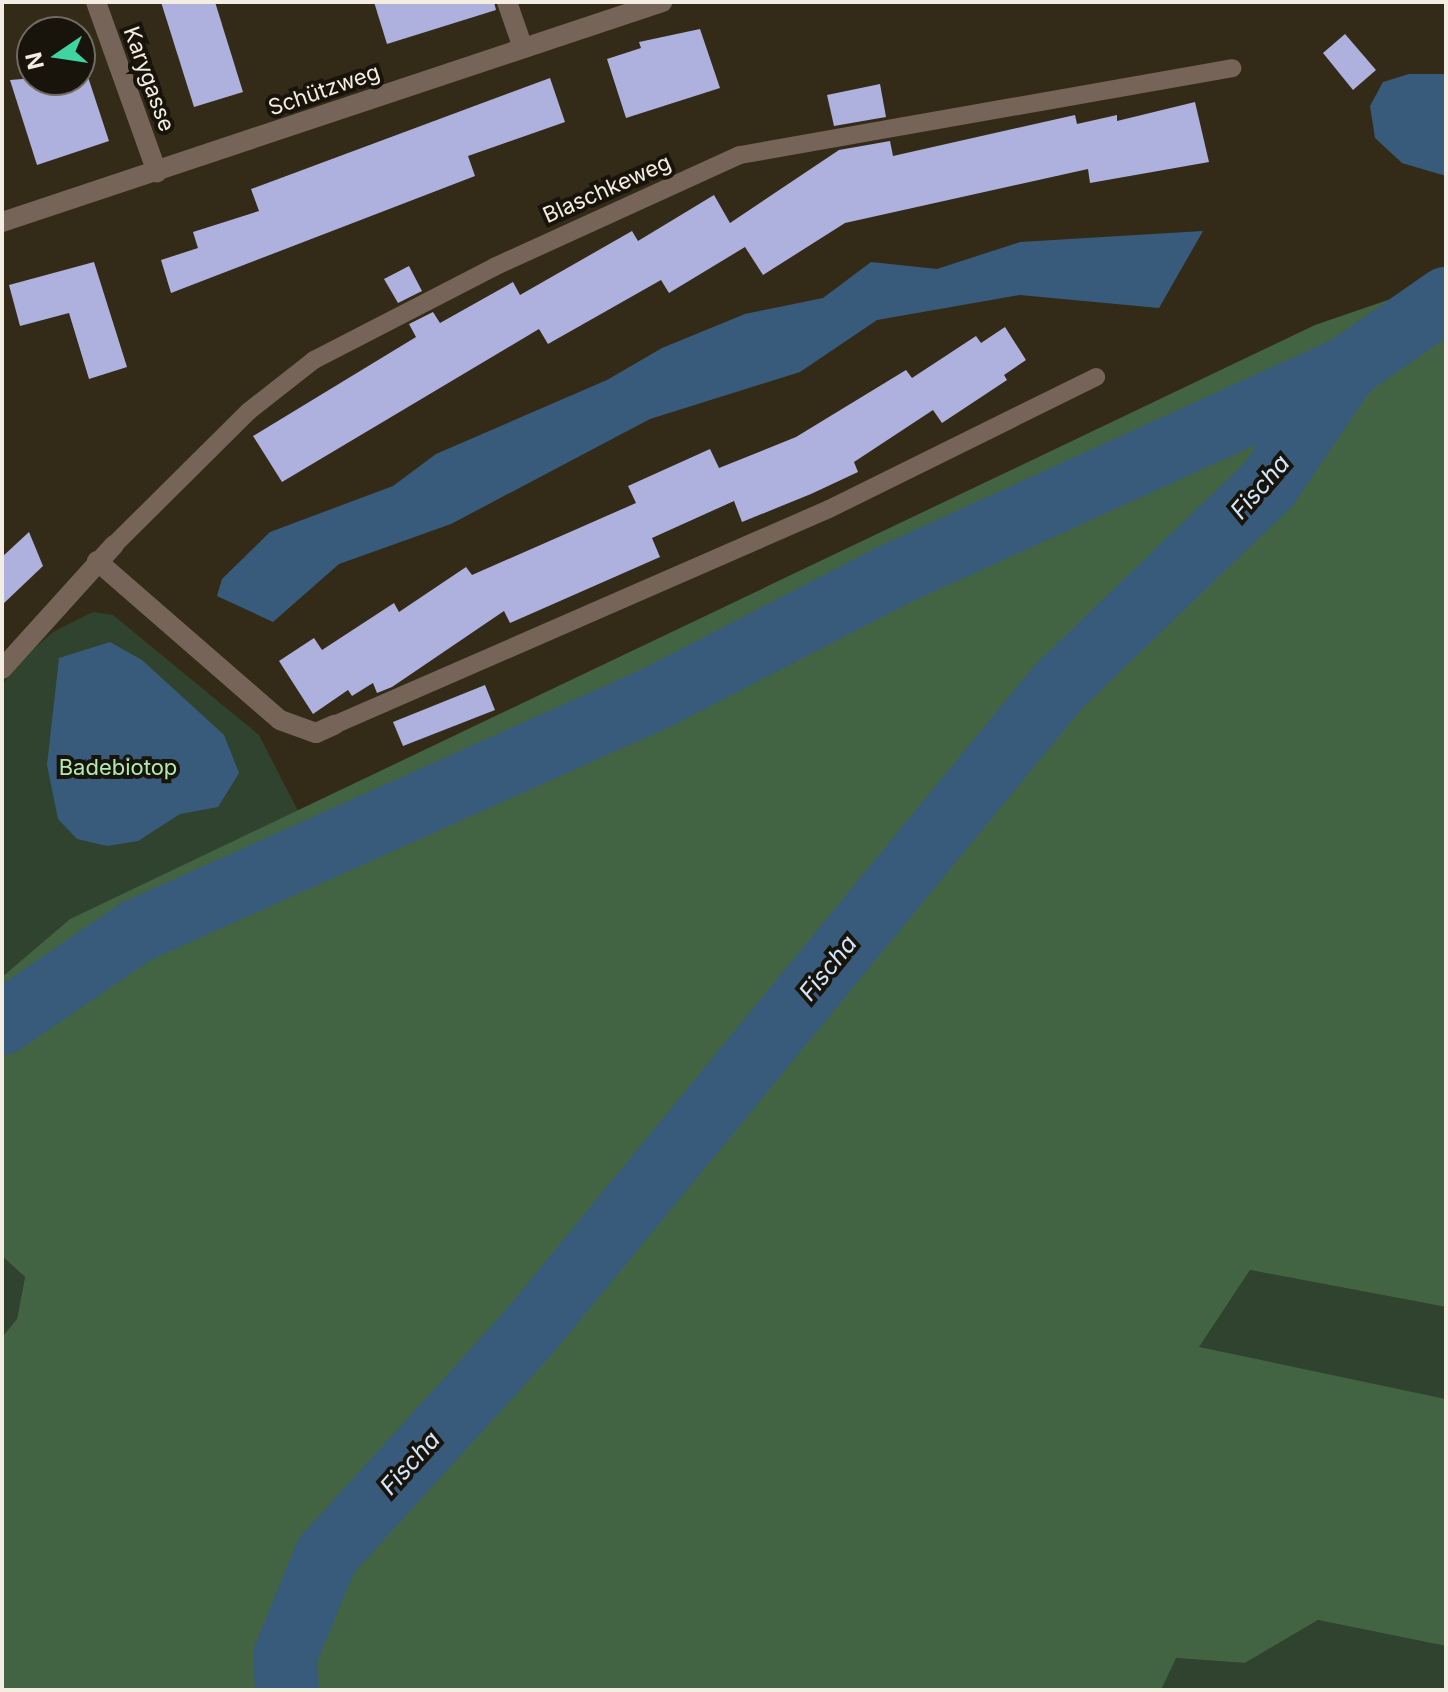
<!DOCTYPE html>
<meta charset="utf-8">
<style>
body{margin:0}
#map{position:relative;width:1448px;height:1692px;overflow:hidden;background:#332b18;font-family:Inter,sans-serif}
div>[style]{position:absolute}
.green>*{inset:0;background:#2f432f}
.forest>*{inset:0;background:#426443}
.water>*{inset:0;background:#395b7b}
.river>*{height:64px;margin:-32px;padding:0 32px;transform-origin:32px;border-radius:32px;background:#395b7b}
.building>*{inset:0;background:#aeb0dd}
.lane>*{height:18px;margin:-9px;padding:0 9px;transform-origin:9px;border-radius:9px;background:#756457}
.street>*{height:20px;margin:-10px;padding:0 10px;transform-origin:10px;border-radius:10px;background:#756457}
span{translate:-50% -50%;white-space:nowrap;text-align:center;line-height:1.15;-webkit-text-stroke:8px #18140c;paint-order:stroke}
.street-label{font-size:22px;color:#f3eee1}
.park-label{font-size:22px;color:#b0e9b1}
.water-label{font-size:24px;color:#d1e7fd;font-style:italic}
.frame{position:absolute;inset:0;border:4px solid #f3eee1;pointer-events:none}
.north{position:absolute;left:16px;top:16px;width:80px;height:80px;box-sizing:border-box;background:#18140c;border:2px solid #706b61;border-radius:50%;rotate:257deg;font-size:22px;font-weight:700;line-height:32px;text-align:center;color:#f3eee1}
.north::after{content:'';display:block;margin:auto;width:28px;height:36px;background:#3fd4a2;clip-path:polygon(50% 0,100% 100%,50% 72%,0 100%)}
</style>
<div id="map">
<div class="green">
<i style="clip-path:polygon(93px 612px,113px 615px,259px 735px,298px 811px,70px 919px,2px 977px,2px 687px,13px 667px,53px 632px)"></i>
<i style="clip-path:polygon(2px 1256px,25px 1277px,17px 1319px,2px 1337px)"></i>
<i style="clip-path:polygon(1250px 1270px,1446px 1307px,1446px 1399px,1198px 1348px)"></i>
<i style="clip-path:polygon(1318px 1620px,1446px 1646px,1446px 1690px,1161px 1690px,1175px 1658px,1245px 1663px)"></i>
</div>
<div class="forest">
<i style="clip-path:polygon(1446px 280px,1446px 1307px,1250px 1270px,1199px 1347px,1446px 1399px,1446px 1646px,1318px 1620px,1245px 1663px,1176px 1658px,1161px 1690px,2px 1690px,2px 1337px,17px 1319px,25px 1277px,2px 1256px,2px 977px,70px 919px,1315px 325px)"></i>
</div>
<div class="water">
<i style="clip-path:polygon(1409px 74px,1446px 74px,1446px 176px,1402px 163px,1375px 138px,1370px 106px,1383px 82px)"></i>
<i style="clip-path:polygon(1203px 231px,1159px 308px,1020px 295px,877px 320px,800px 372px,650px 419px,451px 524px,339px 564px,273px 622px,217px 596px,222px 579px,270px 532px,393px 486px,436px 454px,607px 380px,662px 348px,745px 314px,823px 298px,871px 262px,937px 269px,1020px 242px)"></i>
<i style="clip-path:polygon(110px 642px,142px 660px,224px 735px,239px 773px,218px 807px,180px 814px,138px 841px,107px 846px,77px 839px,58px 819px,47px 765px,59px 658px)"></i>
</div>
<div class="river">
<i style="left:2px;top:1023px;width:163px;rotate:-34.3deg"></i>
<i style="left:137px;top:931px;width:571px;rotate:-24.19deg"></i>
<i style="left:658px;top:697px;width:263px;rotate:-27.4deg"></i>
<i style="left:891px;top:576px;width:501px;rotate:-24.52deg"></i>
<i style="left:287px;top:1690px;width:34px;rotate:-93deg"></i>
<i style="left:285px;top:1656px;width:108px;rotate:-67.7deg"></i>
<i style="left:326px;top:1556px;width:302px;rotate:-47.8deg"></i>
<i style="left:529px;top:1332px;width:834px;rotate:-50.64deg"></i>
<i style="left:1058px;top:687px;width:293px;rotate:-43.9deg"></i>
<i style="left:1269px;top:484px;width:140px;rotate:-56.1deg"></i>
<i style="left:1347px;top:368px;width:121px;rotate:-34.9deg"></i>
</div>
<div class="building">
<i style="clip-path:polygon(161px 2px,215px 2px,243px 92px,194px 107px)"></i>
<i style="clip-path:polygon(374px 2px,494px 2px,496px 10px,387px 44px)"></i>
<i style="clip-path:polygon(700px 29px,720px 88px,626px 118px,607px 59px,641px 48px,639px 42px)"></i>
<i style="clip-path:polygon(1345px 34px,1376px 70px,1353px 90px,1323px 53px)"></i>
<i style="clip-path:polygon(87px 74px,109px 141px,37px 165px,10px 80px)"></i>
<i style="clip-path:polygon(550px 78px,565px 122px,468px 156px,475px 176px,171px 293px,161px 260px,198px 248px,193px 232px,259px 211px,251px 189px)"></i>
<i style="clip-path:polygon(880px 84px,886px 117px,834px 126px,827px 95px)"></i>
<i style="clip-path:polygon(1195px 102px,1209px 162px,1090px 183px,1088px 169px,845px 223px,763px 275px,745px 247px,669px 293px,661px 280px,548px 344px,539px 329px,282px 482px,253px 436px,416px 337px,409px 324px,433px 312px,440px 323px,513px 282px,520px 295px,632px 231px,638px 241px,714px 195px,730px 223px,839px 150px,890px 141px,893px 156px,1075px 115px,1077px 124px,1117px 115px,1117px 121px)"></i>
<i style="clip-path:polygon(94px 262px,127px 367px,89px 379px,69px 313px,20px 326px,9px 285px)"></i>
<i style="clip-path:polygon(409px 266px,422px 291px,398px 303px,384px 279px)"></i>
<i style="clip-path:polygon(1005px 327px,1026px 360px,1004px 375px,1007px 380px,942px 423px,933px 410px,854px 462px,858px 472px,811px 494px,742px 522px,734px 501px,652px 538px,660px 557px,510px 623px,504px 611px,392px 687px,377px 693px,373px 683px,352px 696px,348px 690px,313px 714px,279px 661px,314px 638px,322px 650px,394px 603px,399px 612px,466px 567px,472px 575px,636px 503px,628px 486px,710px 449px,719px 468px,796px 437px,906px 370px,912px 378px,976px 336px,981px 343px)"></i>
<i style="clip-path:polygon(29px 532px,43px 566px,2px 605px,2px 557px)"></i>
<i style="clip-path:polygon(485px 685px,495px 710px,403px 746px,393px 722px)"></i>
</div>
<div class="lane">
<i style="left:114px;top:545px;width:190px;rotate:-44.8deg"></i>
<i style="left:249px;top:411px;width:83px;rotate:-38.1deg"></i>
<i style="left:314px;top:360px;width:203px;rotate:-27.3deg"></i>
<i style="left:494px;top:267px;width:270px;rotate:-24.5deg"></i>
<i style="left:740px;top:155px;width:500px;rotate:-10deg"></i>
<i style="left:334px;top:725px;width:540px;rotate:-23.57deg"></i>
<i style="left:829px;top:509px;width:298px;rotate:-26.3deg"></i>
</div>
<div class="street">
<i style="left:96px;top:2px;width:181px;rotate:70.3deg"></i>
<i style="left:507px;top:2px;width:49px;rotate:70.8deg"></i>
<i style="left:2px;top:222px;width:696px;rotate:-18.43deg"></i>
<i style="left:97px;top:561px;width:242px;rotate:41deg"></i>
<i style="left:280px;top:720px;width:38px;rotate:20deg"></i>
<i style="left:316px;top:733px;width:20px;rotate:-24deg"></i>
<i style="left:2px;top:669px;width:167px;rotate:-47.9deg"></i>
</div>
<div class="street-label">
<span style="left:149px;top:79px;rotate:70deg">Karygasse</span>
<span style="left:324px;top:90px;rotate:-19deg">Schützweg</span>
<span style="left:607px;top:189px;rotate:-24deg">Blaschkeweg</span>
</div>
<div class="park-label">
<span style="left:118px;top:768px">Badebiotop</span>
</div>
<div class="water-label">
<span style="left:1260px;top:487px;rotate:-49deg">Fischa</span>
<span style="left:828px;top:968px;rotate:-51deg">Fischa</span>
<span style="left:410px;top:1463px;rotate:-48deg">Fischa</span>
</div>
<div class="frame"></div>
<div class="north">N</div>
</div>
